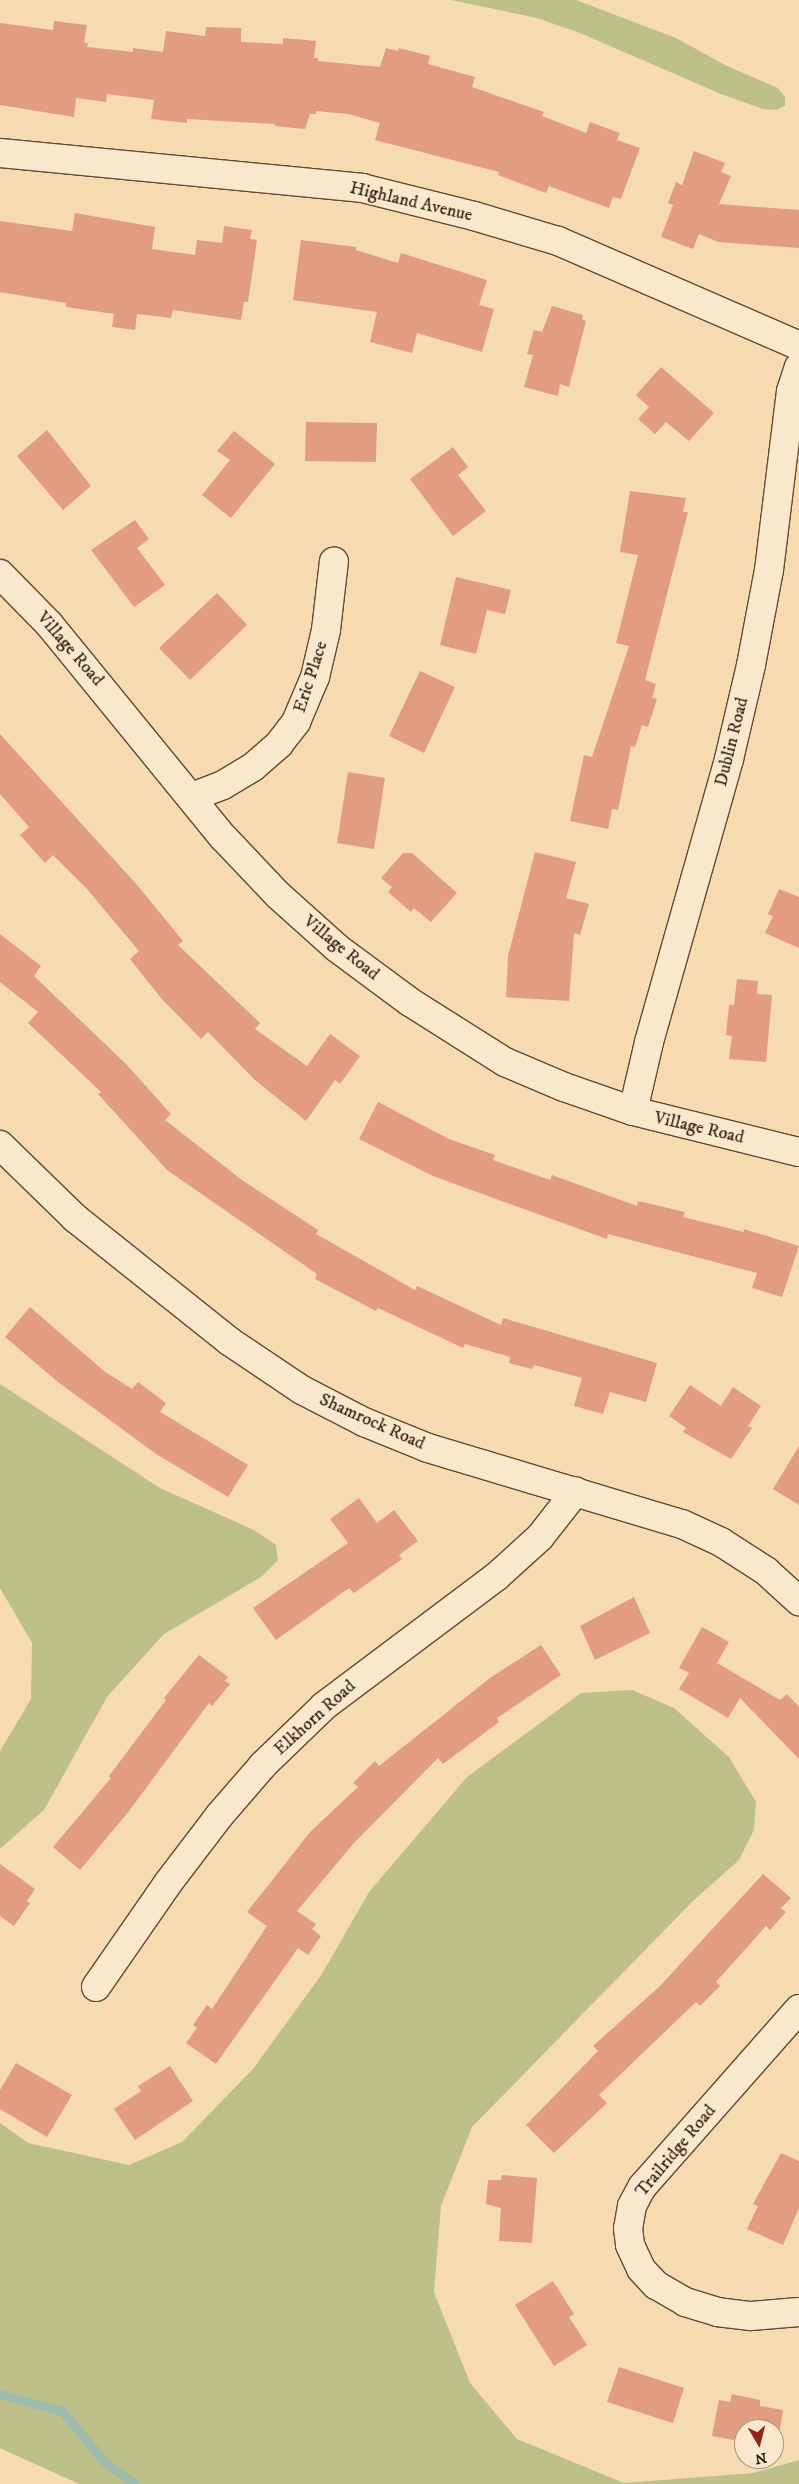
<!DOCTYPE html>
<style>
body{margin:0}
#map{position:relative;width:799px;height:2484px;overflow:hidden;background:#f6dbb0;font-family:"IM FELL DW Pica",serif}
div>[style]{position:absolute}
.green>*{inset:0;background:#bec08a}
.stream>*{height:9px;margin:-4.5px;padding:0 4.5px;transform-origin:4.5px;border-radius:4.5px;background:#9dbbac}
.building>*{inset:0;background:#e29c82}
.roads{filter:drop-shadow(1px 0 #614a35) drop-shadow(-1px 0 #614a35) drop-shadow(0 1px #614a35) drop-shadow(0 -1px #614a35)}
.minor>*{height:28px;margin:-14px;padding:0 14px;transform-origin:14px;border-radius:14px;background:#f9e8cc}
span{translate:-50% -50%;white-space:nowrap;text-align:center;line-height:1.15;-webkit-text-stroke:4px #f9e8cc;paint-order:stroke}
.street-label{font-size:18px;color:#2f190c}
.north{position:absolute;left:734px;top:2419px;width:50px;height:50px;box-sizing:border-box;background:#f9e8cc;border:1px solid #a8957f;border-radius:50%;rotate:172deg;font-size:14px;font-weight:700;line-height:20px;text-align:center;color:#2f190c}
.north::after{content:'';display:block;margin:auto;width:18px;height:22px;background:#8f2418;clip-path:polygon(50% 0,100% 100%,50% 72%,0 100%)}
</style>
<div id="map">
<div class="green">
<i style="clip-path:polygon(451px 0,576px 0,676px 38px,727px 66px,778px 88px,785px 97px,785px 106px,776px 110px,763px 109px,721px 94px,580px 33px,537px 18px)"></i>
<i style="clip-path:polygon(0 1384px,160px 1488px,254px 1530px,276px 1545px,278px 1560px,261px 1577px,164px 1634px,107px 1697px,44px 1810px,0 1849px,0 1751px,31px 1699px,32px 1643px,0 1588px)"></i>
<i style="clip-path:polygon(632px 1690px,674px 1708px,729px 1757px,756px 1802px,754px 1830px,739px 1860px,694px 1900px,472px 2127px,441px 2206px,434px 2292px,470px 2383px,517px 2439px,624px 2483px,753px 2473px,799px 2460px,799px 2484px,79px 2484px,0 2448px,0 2123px,28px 2143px,129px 2165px,182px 2142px,253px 2069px,322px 1974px,369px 1892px,467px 1777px,581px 1693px)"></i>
</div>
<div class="stream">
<i style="left:0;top:2394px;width:64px;rotate:15.3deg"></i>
<i style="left:62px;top:2411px;width:65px;rotate:50deg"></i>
<i style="left:104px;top:2461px;width:38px;rotate:37deg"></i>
</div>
<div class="building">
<i style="clip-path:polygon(54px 21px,87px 25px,84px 43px,88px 43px,87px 47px,133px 52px,133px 48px,163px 52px,166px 31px,205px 36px,206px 27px,241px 28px,241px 42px,283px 44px,283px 38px,316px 41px,314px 58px,318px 58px,318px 61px,380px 67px,386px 48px,398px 51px,399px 48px,430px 56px,428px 64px,475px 77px,472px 87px,544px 112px,542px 116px,586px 133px,590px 122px,620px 133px,617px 140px,640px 148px,621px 199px,613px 197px,609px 208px,554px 188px,549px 186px,546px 193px,498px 175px,499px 172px,375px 140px,380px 123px,348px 114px,316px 111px,316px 114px,310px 114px,305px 129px,275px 126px,275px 124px,187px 119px,187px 123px,151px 119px,154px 100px,107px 94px,106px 102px,76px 98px,74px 117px,0 105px,0 23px,53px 30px)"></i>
<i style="clip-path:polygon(694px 151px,725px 163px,721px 172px,731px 176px,719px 204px,799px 210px,799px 248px,718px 242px,699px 234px,693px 249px,661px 237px,673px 205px,668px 203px,676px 182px,682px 185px)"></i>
<i style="clip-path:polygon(75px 213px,155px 227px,152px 249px,195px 255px,197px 240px,222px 243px,224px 226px,252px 230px,250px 239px,257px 240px,248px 302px,244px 302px,241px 320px,173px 310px,171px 318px,137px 314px,135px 330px,112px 327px,114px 314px,66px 307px,66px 303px,0 292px,0 221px,72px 231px)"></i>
<i style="clip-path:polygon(301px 240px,356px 247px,356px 250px,398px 263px,401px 253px,487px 280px,479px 305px,494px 309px,482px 352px,417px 333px,412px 353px,370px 342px,377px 312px,293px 300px)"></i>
<i style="clip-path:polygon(552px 306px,583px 315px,582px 319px,586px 321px,569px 387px,560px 384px,558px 396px,524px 387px,533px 355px,527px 354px,534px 330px,542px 332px)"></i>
<i style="clip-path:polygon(661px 367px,714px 413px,689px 441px,666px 422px,655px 434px,638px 419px,649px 407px,636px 395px)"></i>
<i style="clip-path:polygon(306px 422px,377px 423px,376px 462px,305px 461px)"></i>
<i style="clip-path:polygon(47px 430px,91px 486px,63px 510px,17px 456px)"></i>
<i style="clip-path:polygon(234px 431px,275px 464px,231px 518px,202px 495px,230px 460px,217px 451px)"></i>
<i style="clip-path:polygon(453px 447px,468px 467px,458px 475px,486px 511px,453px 536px,410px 479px)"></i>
<i style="clip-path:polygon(630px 491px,686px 498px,683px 512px,688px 512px,645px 680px,656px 684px,652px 698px,657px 699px,648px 727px,642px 725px,635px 747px,631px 746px,618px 810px,612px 809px,608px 829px,570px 821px,584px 755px,592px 757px,629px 646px,616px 643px,638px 555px,620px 552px)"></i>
<i style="clip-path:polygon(135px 520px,149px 539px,137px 548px,165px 585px,134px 607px,91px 550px)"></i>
<i style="clip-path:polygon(456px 577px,511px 590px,505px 614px,487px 610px,476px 654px,440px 645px)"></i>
<i style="clip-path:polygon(217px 593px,247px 625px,190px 680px,159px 648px)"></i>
<i style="clip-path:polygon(420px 671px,455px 687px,424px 753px,389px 736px)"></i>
<i style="clip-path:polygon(0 734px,138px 886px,183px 941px,178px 945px,260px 1023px,255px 1029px,307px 1066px,330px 1034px,360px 1056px,340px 1084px,335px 1080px,306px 1121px,255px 1080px,208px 1032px,201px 1039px,161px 998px,130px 959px,139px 951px,87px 889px,53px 855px,45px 863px,20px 835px,29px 827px,0 794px)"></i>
<i style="clip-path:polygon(348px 772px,385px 778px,374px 849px,337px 843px)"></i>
<i style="clip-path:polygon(535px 852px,576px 862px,566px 898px,589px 904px,580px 935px,574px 933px,569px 1001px,506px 997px,508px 956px)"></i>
<i style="clip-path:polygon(403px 853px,412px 853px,457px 893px,431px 922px,414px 908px,411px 912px,388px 892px,392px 887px,381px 878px)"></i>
<i style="clip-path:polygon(779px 889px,799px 897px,799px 948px,765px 933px,773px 916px,768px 914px)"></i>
<i style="clip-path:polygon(0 934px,41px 966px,34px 976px,126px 1064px,171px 1114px,165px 1120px,242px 1180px,318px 1230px,316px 1234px,415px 1290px,417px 1286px,501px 1325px,503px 1318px,657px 1363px,646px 1402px,610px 1392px,603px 1414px,574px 1406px,582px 1378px,534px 1365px,532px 1369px,509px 1363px,510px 1357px,465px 1344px,463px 1348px,378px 1308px,376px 1311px,315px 1279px,317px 1274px,167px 1170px,98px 1094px,101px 1092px,28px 1023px,38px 1012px,0 982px)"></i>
<i style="clip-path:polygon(737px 979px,758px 981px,757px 994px,772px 995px,766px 1062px,729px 1059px,732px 1036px,726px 1035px,729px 1005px,734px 1005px)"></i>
<i style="clip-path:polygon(378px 1102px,449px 1139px,495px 1155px,493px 1160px,550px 1180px,552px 1175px,637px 1206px,638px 1201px,685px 1212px,683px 1217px,744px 1232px,744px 1229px,799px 1246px,782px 1297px,752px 1288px,757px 1273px,608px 1234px,607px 1239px,433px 1176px,359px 1139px)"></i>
<i style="clip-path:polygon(30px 1307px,104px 1371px,132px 1389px,138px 1382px,166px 1403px,160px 1412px,248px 1465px,228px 1497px,156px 1454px,58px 1382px,5px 1337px)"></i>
<i style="clip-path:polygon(690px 1385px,721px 1406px,733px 1387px,761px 1406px,748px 1426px,752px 1428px,731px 1459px,683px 1432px,686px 1428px,669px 1416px)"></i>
<i style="clip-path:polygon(799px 1446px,799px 1505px,773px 1489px)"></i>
<i style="clip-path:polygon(359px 1498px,377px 1523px,394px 1510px,418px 1541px,399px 1555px,402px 1559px,354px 1593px,349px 1588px,276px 1640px,253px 1608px,348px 1543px,330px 1519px)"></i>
<i style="clip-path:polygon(634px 1597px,650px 1633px,595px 1660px,580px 1626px)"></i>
<i style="clip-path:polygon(702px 1627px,729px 1642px,717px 1663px,780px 1700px,787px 1694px,799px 1707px,799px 1759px,740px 1698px,728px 1718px,679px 1689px,689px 1673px,679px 1668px)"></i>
<i style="clip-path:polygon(541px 1645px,561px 1675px,497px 1718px,499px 1722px,443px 1764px,438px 1758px,353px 1844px,297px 1911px,316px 1924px,312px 1929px,321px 1936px,308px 1955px,298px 1948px,216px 2064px,186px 2043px,197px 2028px,193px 2025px,207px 2005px,212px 2009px,267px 1926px,247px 1912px,311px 1831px,358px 1787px,353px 1783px,375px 1761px,379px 1766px,490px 1678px)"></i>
<i style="clip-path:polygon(199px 1655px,228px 1677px,225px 1681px,230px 1684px,212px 1706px,209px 1703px,129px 1811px,80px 1870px,53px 1847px,111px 1778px,109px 1776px,166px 1700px,164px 1698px)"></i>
<i style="clip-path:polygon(0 1864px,35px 1889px,27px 1901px,30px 1903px,14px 1926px,0 1916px)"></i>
<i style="clip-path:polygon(763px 1874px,791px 1898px,781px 1908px,786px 1912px,770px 1930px,766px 1926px,716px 1982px,720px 1986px,700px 2006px,696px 2002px,599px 2095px,607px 2103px,554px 2153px,526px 2125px,598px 2051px,593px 2046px,660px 1986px)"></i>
<i style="clip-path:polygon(16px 2063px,72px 2095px,47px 2137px,0 2109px,0 2090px)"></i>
<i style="clip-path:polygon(170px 2066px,193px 2101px,135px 2140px,114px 2109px,141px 2091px,138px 2086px)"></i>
<i style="clip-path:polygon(781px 2153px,799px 2161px,799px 2208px,783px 2245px,747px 2229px,758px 2206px,753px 2204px)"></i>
<i style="clip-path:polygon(502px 2175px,537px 2178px,532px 2243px,499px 2241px,501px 2208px,486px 2204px,488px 2180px,501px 2180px)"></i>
<i style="clip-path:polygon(553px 2281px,574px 2314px,569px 2317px,587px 2345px,554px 2366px,515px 2305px)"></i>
<i style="clip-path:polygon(619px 2367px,684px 2388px,673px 2423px,607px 2402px)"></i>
<i style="clip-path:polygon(732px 2394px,760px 2400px,760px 2406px,783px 2410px,777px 2447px,774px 2429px,744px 2429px,744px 2442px,712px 2436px,719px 2400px,730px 2402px)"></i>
</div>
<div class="roads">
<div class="minor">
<i style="left:0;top:153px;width:364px;rotate:5.5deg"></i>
<i style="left:362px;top:188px;width:115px;rotate:14deg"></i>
<i style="left:474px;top:216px;width:88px;rotate:16.6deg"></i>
<i style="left:558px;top:241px;width:263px;rotate:23.5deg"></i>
<i style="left:0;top:574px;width:70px;rotate:45.6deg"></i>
<i style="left:49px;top:624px;width:275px;rotate:50.8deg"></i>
<i style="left:223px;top:837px;width:80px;rotate:46.5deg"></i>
<i style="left:278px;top:895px;width:79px;rotate:41.9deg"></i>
<i style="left:337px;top:948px;width:91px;rotate:36.5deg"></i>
<i style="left:410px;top:1002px;width:112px;rotate:32.3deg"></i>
<i style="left:505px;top:1062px;width:64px;rotate:23deg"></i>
<i style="left:564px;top:1087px;width:73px;rotate:19.2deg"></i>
<i style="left:633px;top:1111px;width:171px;rotate:13.9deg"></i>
<i style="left:192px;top:797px;width:33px;rotate:-21deg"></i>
<i style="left:223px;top:785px;width:35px;rotate:-31deg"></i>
<i style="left:253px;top:767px;width:35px;rotate:-41deg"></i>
<i style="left:279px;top:744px;width:28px;rotate:-52deg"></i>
<i style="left:296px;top:722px;width:49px;rotate:-67.1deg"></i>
<i style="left:315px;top:677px;width:48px;rotate:-76.8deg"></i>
<i style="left:326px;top:630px;width:69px;rotate:-83.4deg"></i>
<i style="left:633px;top:1111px;width:71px;rotate:-76.9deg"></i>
<i style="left:649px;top:1042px;width:294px;rotate:-74.2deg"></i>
<i style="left:729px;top:759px;width:97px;rotate:-76.8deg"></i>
<i style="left:751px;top:665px;width:97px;rotate:-79.3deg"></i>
<i style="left:769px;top:570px;width:180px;rotate:-83deg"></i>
<i style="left:791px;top:391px;width:25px;rotate:-72deg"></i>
<i style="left:0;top:1145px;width:105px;rotate:44.2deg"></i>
<i style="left:75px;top:1218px;width:197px;rotate:38.6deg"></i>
<i style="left:229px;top:1341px;width:88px;rotate:33.9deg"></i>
<i style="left:302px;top:1390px;width:70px;rotate:27.3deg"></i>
<i style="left:364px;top:1422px;width:69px;rotate:22.1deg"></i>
<i style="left:428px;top:1448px;width:265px;rotate:16.7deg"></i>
<i style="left:682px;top:1524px;width:43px;rotate:24.8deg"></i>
<i style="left:721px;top:1542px;width:54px;rotate:32.8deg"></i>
<i style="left:766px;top:1571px;width:45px;rotate:42.3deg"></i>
<i style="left:96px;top:1987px;width:126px;rotate:-55.3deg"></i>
<i style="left:168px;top:1883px;width:84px;rotate:-52.7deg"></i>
<i style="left:219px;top:1816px;width:67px;rotate:-49.2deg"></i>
<i style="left:263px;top:1765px;width:85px;rotate:-44deg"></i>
<i style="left:324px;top:1706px;width:215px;rotate:-36.9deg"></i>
<i style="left:496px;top:1577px;width:59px;rotate:-42.3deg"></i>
<i style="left:540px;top:1537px;width:58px;rotate:-52deg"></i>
<i style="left:799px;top:2009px;width:237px;rotate:131.4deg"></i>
<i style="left:642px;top:2187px;width:21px;rotate:118deg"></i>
<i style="left:632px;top:2206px;width:22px;rotate:100deg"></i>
<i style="left:628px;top:2228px;width:17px;rotate:83deg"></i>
<i style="left:630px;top:2245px;width:26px;rotate:65deg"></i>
<i style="left:641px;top:2269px;width:22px;rotate:47deg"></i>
<i style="left:656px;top:2285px;width:34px;rotate:30deg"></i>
<i style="left:685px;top:2302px;width:34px;rotate:17deg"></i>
<i style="left:717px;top:2312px;width:34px;rotate:7deg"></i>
<i style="left:751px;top:2316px;width:48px;rotate:-4.8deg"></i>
</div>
</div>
<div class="street-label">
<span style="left:411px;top:202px;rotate:13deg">Highland Avenue</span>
<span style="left:70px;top:649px;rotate:49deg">Village Road</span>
<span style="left:311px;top:677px;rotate:-72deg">Eric Place</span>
<span style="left:732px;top:742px;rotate:-76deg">Dublin Road</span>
<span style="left:341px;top:948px;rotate:39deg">Village Road</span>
<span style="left:699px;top:1128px;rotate:13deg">Village Road</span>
<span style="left:372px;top:1422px;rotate:24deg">Shamrock Road</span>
<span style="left:315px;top:1718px;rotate:-42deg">Elkhorn Road</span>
<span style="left:676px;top:2151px;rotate:-50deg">Trailridge Road</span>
</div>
<div class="north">N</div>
</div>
